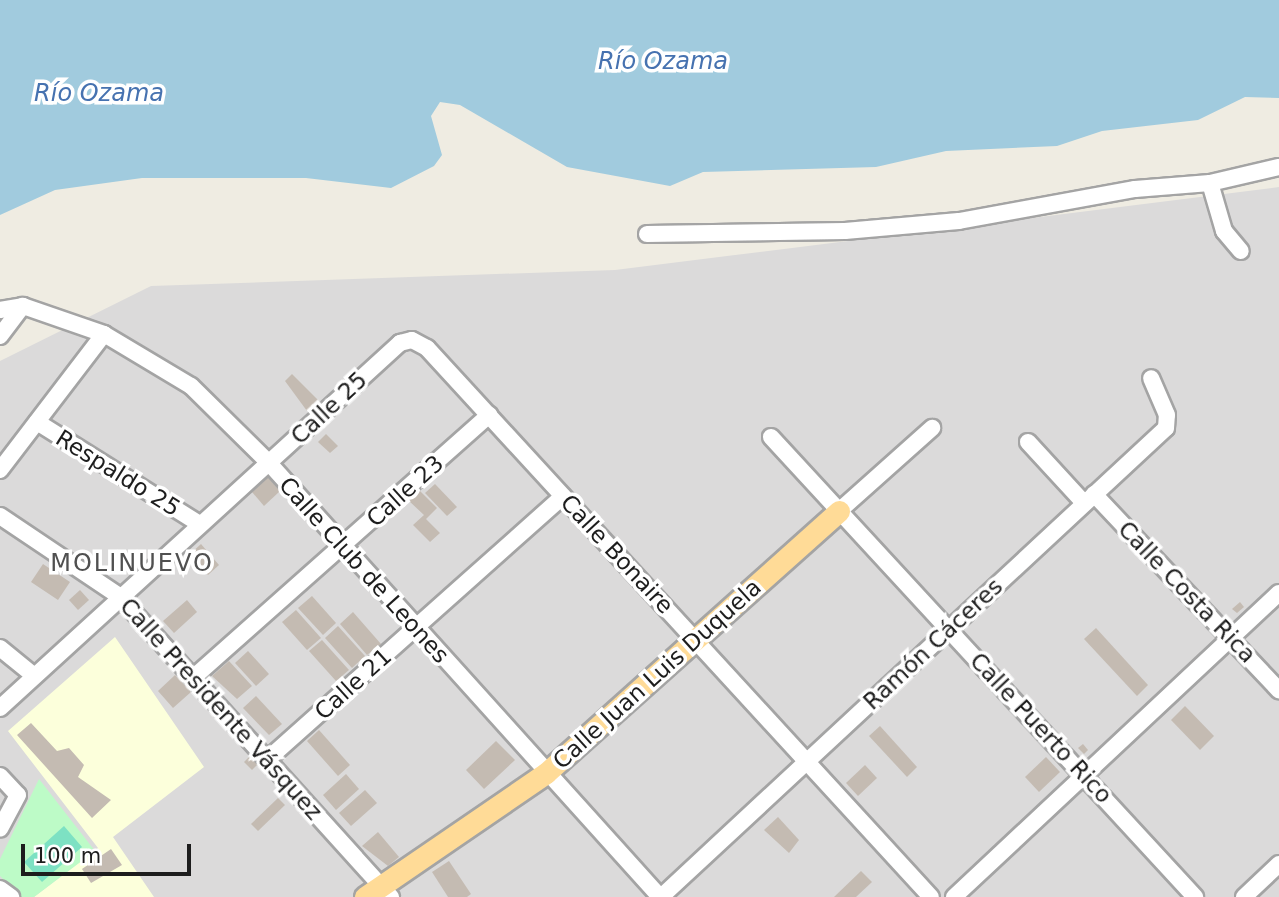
<!DOCTYPE html>
<meta charset="utf-8">
<style>
body{margin:0}
#map{position:relative;width:1279px;height:897px;overflow:hidden;background:#efece2;font-family:"DejaVu Sans",sans-serif}
div>[style]{position:absolute}
.residential>*{inset:0;background:#dbdada}
.education>*{inset:0;background:#fcffdb}
.park>*{inset:0;background:#bdfbc7}
.pitch>*{inset:0;background:#7de1c3}
.water>*{inset:0;background:#a1cbde}
.building>*{inset:0;background:#c4bbb2}
.roads{filter:drop-shadow(2px 0 #a4a4a4) drop-shadow(-2px 0 #a4a4a4) drop-shadow(0 2px #a4a4a4) drop-shadow(0 -2px #a4a4a4)}
.minor>*{height:16px;margin:-8px;padding:0 8px;transform-origin:8px;border-radius:8px;background:#fff}
.major>*{height:21px;margin:-10.5px;padding:0 10.5px;transform-origin:10.5px;border-radius:10.5px;background:#ffdb97}
span{translate:-50% -50%;white-space:nowrap;text-align:center;line-height:1.15;-webkit-text-stroke:7px #fff;paint-order:stroke}
.street-label{font-size:23px;color:#1d1d1d}
.water-label{font-size:24px;color:#4672b0;font-style:italic}
.neighbourhood-label{font-size:24px;color:#505050;letter-spacing:2px}
.scale{position:absolute;left:21px;top:844px;width:170px;height:32px;box-sizing:border-box;border:4px solid #1d1d1d;border-top:0;padding-left:9px;font-size:21px;line-height:24px;white-space:nowrap;color:#1d1d1d;-webkit-text-stroke:5px #fff;paint-order:stroke}
</style>
<div id="map">
<div class="residential">
<i style="clip-path:polygon(1279px 187px,1279px 897px,0 897px,0 361px,151px 286px,615px 270px)"></i>
</div>
<div class="education">
<i style="clip-path:polygon(115px 637px,204px 767px,113px 837px,154px 897px,34px 897px,98px 848px,8px 731px)"></i>
</div>
<div class="park">
<i style="clip-path:polygon(39px 779px,95px 851px,34px 897px,21px 897px,0 876px,0 859px)"></i>
</div>
<div class="pitch">
<i style="clip-path:polygon(64px 826px,82px 847px,42px 882px,24px 862px)"></i>
</div>
<div class="water">
<i style="clip-path:polygon(0 0,1279px 0,1279px 98px,1245px 97px,1198px 120px,1102px 131px,1057px 146px,946px 151px,876px 167px,703px 172px,670px 186px,567px 167px,460px 105px,440px 102px,431px 116px,442px 155px,434px 166px,391px 188px,306px 178px,142px 178px,55px 190px,0 215px)"></i>
</div>
<div class="building">
<i style="clip-path:polygon(292px 374px,318px 400px,307px 411px,285px 381px)"></i>
<i style="clip-path:polygon(326px 434px,338px 446px,330px 453px,318px 442px)"></i>
<i style="clip-path:polygon(268px 477px,280px 491px,264px 506px,252px 492px)"></i>
<i style="clip-path:polygon(435px 484px,457px 507px,447px 516px,425px 493px)"></i>
<i style="clip-path:polygon(419px 490px,437px 508px,426px 519px,440px 533px,430px 542px,413px 525px,424px 515px,408px 500px)"></i>
<i style="clip-path:polygon(201px 544px,219px 565px,208px 575px,190px 554px)"></i>
<i style="clip-path:polygon(43px 564px,70px 582px,58px 600px,31px 582px)"></i>
<i style="clip-path:polygon(80px 590px,89px 600px,78px 610px,69px 600px)"></i>
<i style="clip-path:polygon(312px 596px,336px 623px,323px 635px,298px 608px)"></i>
<i style="clip-path:polygon(187px 600px,197px 612px,174px 633px,163px 621px)"></i>
<i style="clip-path:polygon(1240px 602px,1244px 607px,1237px 613px,1232px 609px)"></i>
<i style="clip-path:polygon(296px 610px,321px 638px,307px 650px,282px 622px)"></i>
<i style="clip-path:polygon(353px 612px,381px 644px,367px 655px,340px 624px)"></i>
<i style="clip-path:polygon(338px 626px,365px 656px,352px 668px,325px 638px)"></i>
<i style="clip-path:polygon(1096px 628px,1148px 685px,1137px 696px,1084px 639px)"></i>
<i style="clip-path:polygon(322px 640px,349px 670px,336px 681px,309px 651px)"></i>
<i style="clip-path:polygon(248px 651px,269px 674px,256px 686px,235px 663px)"></i>
<i style="clip-path:polygon(229px 661px,252px 686px,237px 699px,212px 676px)"></i>
<i style="clip-path:polygon(175px 675px,191px 692px,173px 708px,158px 691px)"></i>
<i style="clip-path:polygon(256px 696px,282px 724px,269px 735px,243px 708px)"></i>
<i style="clip-path:polygon(1185px 706px,1214px 736px,1200px 750px,1171px 720px)"></i>
<i style="clip-path:polygon(31px 723px,57px 751px,69px 748px,84px 765px,78px 777px,111px 800px,92px 818px,17px 735px)"></i>
<i style="clip-path:polygon(880px 726px,917px 767px,907px 777px,869px 736px)"></i>
<i style="clip-path:polygon(319px 730px,350px 765px,338px 776px,307px 741px)"></i>
<i style="clip-path:polygon(496px 741px,515px 760px,484px 789px,466px 770px)"></i>
<i style="clip-path:polygon(1083px 744px,1088px 750px,1084px 754px,1078px 748px)"></i>
<i style="clip-path:polygon(250px 756px,258px 764px,252px 770px,244px 762px)"></i>
<i style="clip-path:polygon(1046px 757px,1060px 772px,1039px 792px,1025px 777px)"></i>
<i style="clip-path:polygon(865px 765px,877px 778px,858px 796px,846px 783px)"></i>
<i style="clip-path:polygon(346px 774px,359px 789px,336px 810px,323px 795px)"></i>
<i style="clip-path:polygon(365px 790px,377px 803px,351px 826px,339px 813px)"></i>
<i style="clip-path:polygon(278px 798px,285px 805px,258px 831px,251px 824px)"></i>
<i style="clip-path:polygon(778px 817px,799px 840px,789px 853px,764px 830px)"></i>
<i style="clip-path:polygon(378px 832px,399px 857px,388px 866px,362px 846px)"></i>
<i style="clip-path:polygon(111px 849px,122px 865px,91px 883px,82px 869px)"></i>
<i style="clip-path:polygon(449px 861px,471px 894px,467px 897px,448px 897px,432px 872px)"></i>
<i style="clip-path:polygon(861px 871px,872px 882px,856px 897px,834px 897px)"></i>
</div>
<div class="roads">
<div class="minor">
<i style="left:1210px;top:183px;width:50px;rotate:73.7deg"></i>
<i style="left:1224px;top:231px;width:26px;rotate:50deg"></i>
<i style="left:647px;top:234px;width:198px;rotate:-0.9deg"></i>
<i style="left:845px;top:231px;width:114px;rotate:-5deg"></i>
<i style="left:959px;top:221px;width:179px;rotate:-10.3deg"></i>
<i style="left:1135px;top:189px;width:75px;rotate:-4.6deg"></i>
<i style="left:1210px;top:183px;width:71px;rotate:-13.1deg"></i>
<i style="left:0;top:310px;width:23px;rotate:-10deg"></i>
<i style="left:23px;top:306px;width:86px;rotate:19.1deg"></i>
<i style="left:104px;top:334px;width:101px;rotate:30.9deg"></i>
<i style="left:191px;top:386px;width:110px;rotate:44.6deg"></i>
<i style="left:269px;top:463px;width:584px;rotate:47.98deg"></i>
<i style="left:0;top:336px;width:38px;rotate:-53deg"></i>
<i style="left:37px;top:422px;width:190px;rotate:32.1deg"></i>
<i style="left:771px;top:437px;width:626px;rotate:47.33deg"></i>
<i style="left:1028px;top:442px;width:83px;rotate:47.4deg"></i>
<i style="left:0;top:470px;width:171px;rotate:-52.6deg"></i>
<i style="left:1094px;top:494px;width:270px;rotate:46.7deg"></i>
<i style="left:839px;top:511px;width:125px;rotate:-41.7deg"></i>
<i style="left:0;top:516px;width:143px;rotate:33.9deg"></i>
<i style="left:119px;top:596px;width:406px;rotate:47.9deg"></i>
<i style="left:0;top:648px;width:41px;rotate:39.1deg"></i>
<i style="left:194px;top:677px;width:395px;rotate:-41.6deg"></i>
<i style="left:0;top:708px;width:542px;rotate:-42.38deg"></i>
<i style="left:400px;top:343px;width:12px;rotate:-14deg"></i>
<i style="left:412px;top:340px;width:17px;rotate:28deg"></i>
<i style="left:427px;top:348px;width:745px;rotate:47.45deg"></i>
<i style="left:268px;top:759px;width:395px;rotate:-41.7deg"></i>
<i style="left:0;top:776px;width:26px;rotate:47deg"></i>
<i style="left:18px;top:795px;width:38px;rotate:118deg"></i>
<i style="left:0;top:889px;width:14px;rotate:36deg"></i>
<i style="left:661px;top:897px;width:689px;rotate:-42.88deg"></i>
<i style="left:1166px;top:428px;width:13px;rotate:-86deg"></i>
<i style="left:1167px;top:415px;width:40px;rotate:-113.4deg"></i>
<i style="left:954px;top:897px;width:445px;rotate:-43.1deg"></i>
<i style="left:1244px;top:897px;width:48px;rotate:-43.3deg"></i>
</div>
<div class="major">
<i style="left:365px;top:897px;width:219px;rotate:-34.4deg"></i>
<i style="left:546px;top:773px;width:393px;rotate:-41.8deg"></i>
</div>
</div>
<div class="street-label">
<span style="left:329px;top:408px;rotate:-43deg">Calle 25</span>
<span style="left:118px;top:473px;rotate:32deg">Respaldo 25</span>
<span style="left:405px;top:491px;rotate:-42deg">Calle 23</span>
<span style="left:617px;top:554px;rotate:47deg">Calle Bonaire</span>
<span style="left:364px;top:570px;rotate:48deg">Calle Club de Leones</span>
<span style="left:1187px;top:592px;rotate:46deg">Calle Costa Rica</span>
<span style="left:933px;top:644px;rotate:-43deg">Ramón Cáceres</span>
<span style="left:657px;top:674px;rotate:-42deg">Calle Juan Luis Duquela</span>
<span style="left:353px;top:684px;rotate:-42deg">Calle 21</span>
<span style="left:221px;top:709px;rotate:48deg">Calle Presidente Vásquez</span>
<span style="left:1041px;top:728px;rotate:47deg">Calle Puerto Rico</span>
</div>
<div class="water-label">
<span style="left:663px;top:62px">Río Ozama</span>
<span style="left:99px;top:94px">Río Ozama</span>
</div>
<div class="neighbourhood-label">
<span style="left:132px;top:564px">MOLINUEVO</span>
</div>
<div class="scale">100 m</div>
</div>
